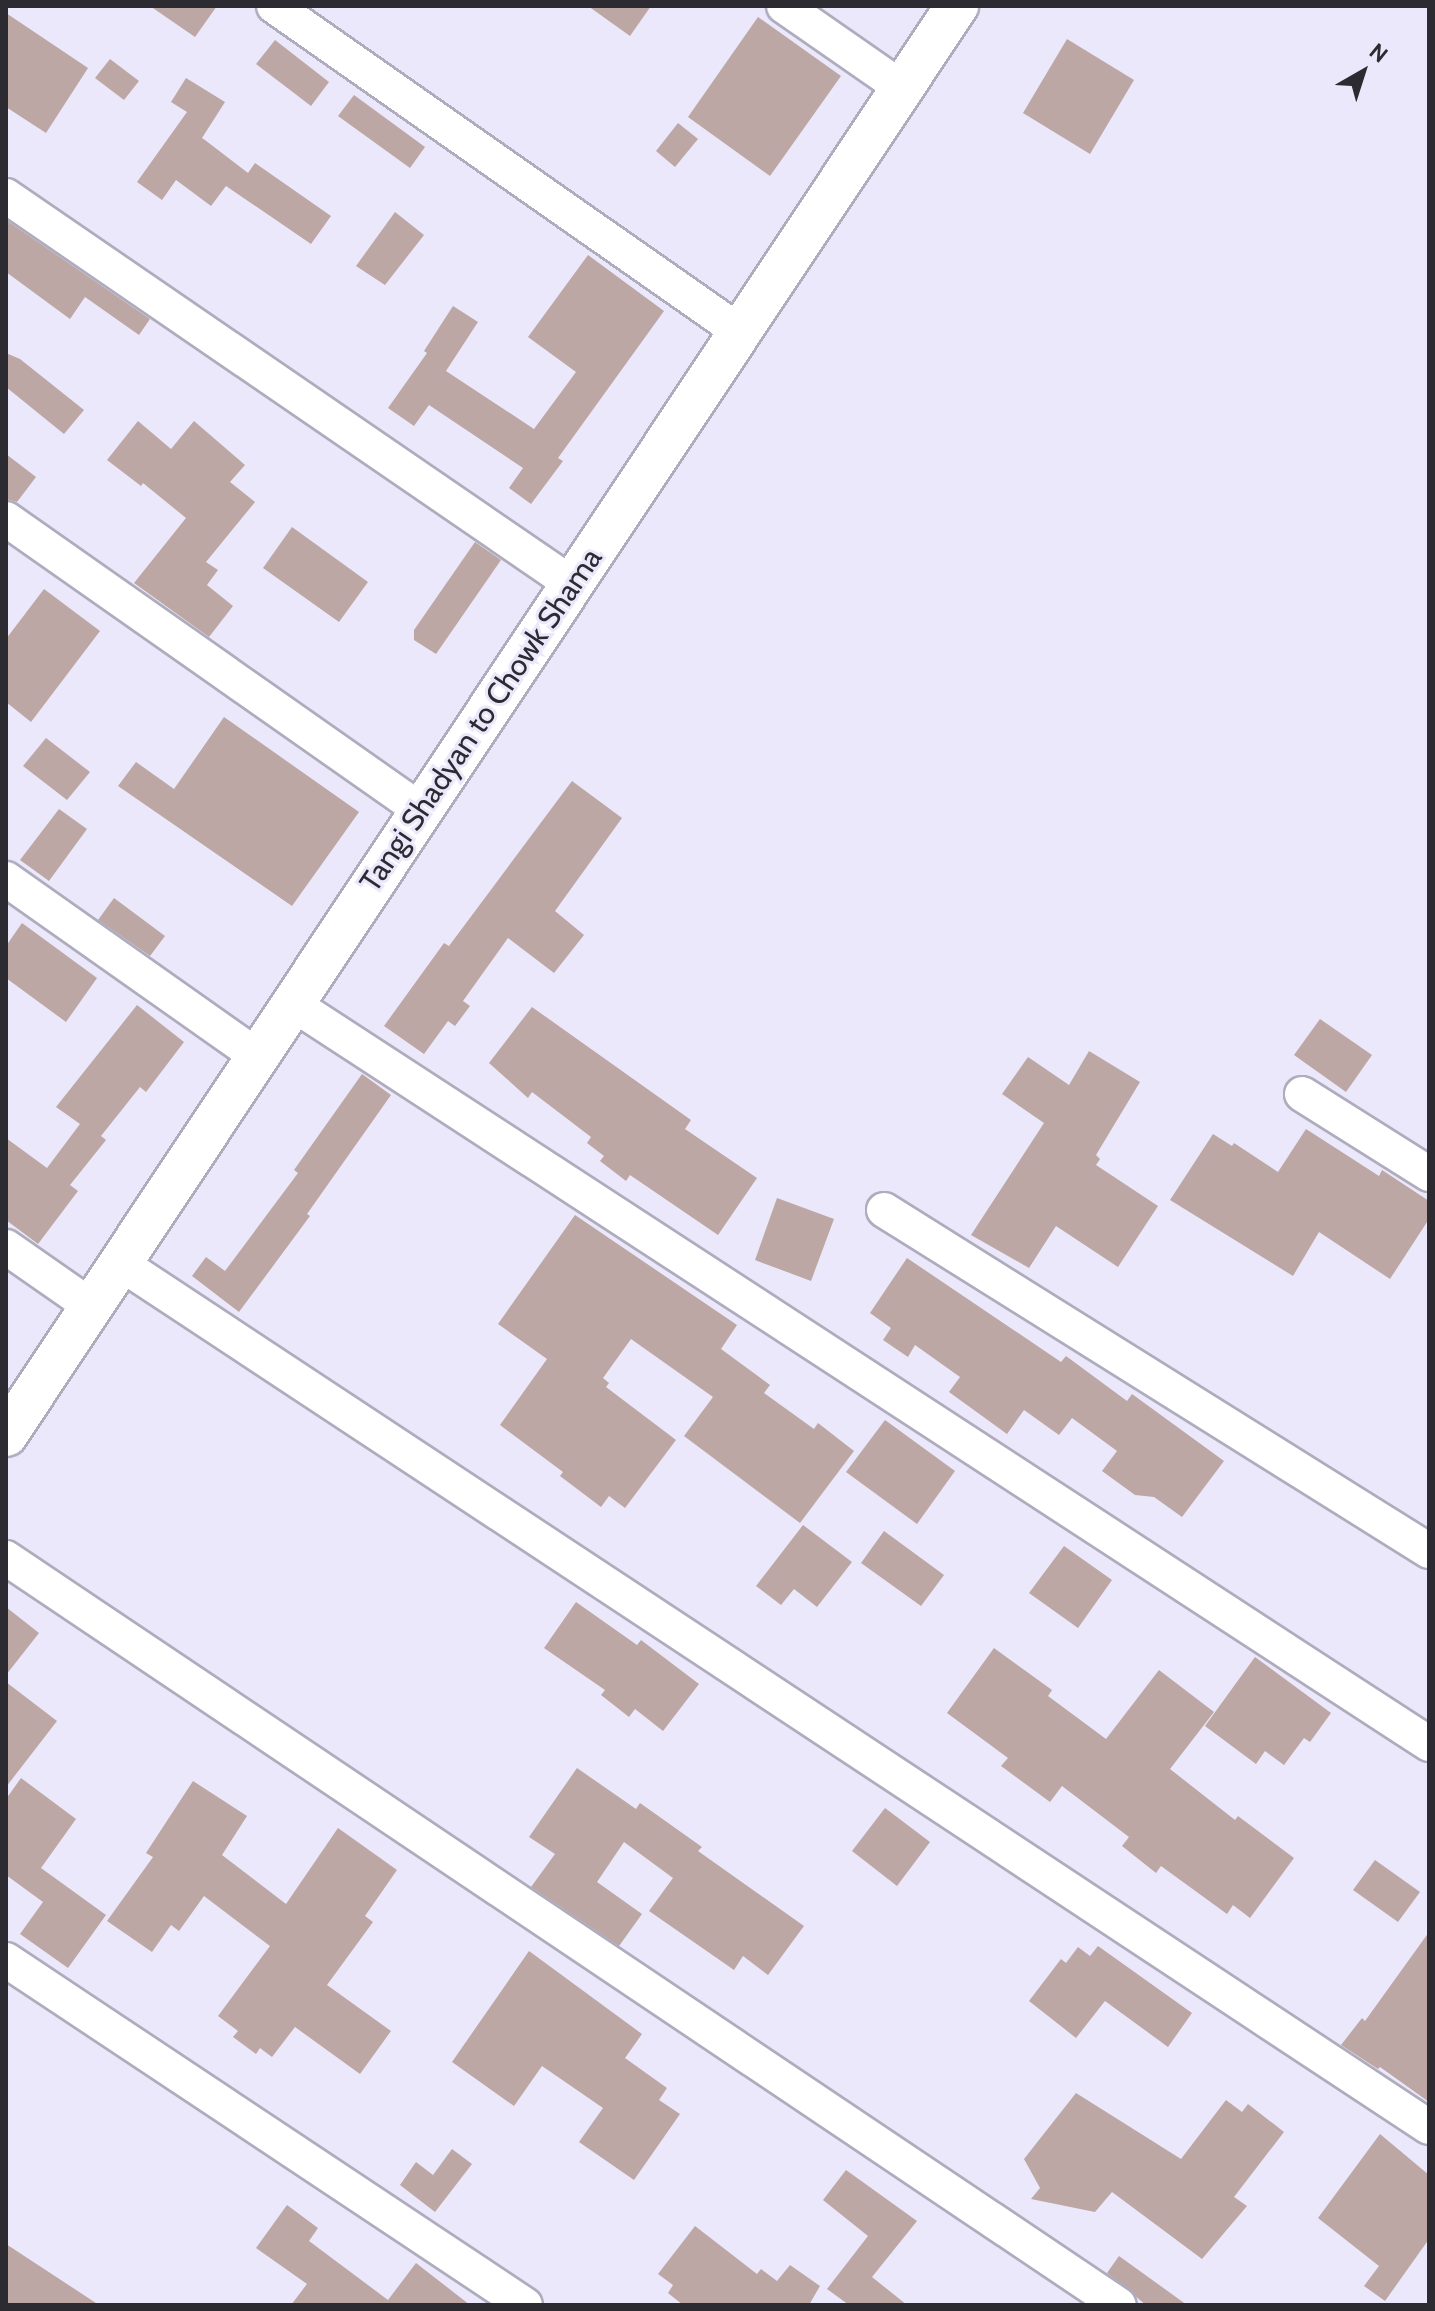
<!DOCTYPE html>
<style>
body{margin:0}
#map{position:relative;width:1435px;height:2311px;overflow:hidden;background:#ebe8fb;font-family:Cabin,sans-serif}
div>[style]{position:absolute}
.building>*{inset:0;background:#bca7a4}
.roads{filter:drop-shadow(2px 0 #aeacbd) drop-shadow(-2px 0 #aeacbd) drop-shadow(0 2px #aeacbd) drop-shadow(0 -2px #aeacbd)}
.minor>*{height:34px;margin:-17px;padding:0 17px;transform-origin:17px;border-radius:17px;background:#fff}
.major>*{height:42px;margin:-21px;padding:0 21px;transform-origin:21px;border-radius:21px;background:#fff}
span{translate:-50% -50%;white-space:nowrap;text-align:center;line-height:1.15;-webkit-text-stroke:6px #ebe8fb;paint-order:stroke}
.street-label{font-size:30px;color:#2c2b32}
.frame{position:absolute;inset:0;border:8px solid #2c2b32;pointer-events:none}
.north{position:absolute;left:1323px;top:32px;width:80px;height:80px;-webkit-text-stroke:6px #ebe8fb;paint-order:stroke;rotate:39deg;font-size:22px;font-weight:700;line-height:32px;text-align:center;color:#2c2b32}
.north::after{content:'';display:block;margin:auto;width:28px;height:36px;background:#2c2b32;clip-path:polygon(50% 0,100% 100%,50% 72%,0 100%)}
</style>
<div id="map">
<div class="building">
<i style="clip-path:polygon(150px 6px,217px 6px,195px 37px)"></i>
<i style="clip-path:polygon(588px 6px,651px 6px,630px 36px)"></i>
<i style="clip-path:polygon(6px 13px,88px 68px,46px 133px,6px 107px)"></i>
<i style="clip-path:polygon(758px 17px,841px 76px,770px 176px,688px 117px)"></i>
<i style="clip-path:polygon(1067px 39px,1134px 80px,1090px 154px,1023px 113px)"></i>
<i style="clip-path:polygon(275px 40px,329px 82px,311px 106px,256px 64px)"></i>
<i style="clip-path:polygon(110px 59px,139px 81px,124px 100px,95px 78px)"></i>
<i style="clip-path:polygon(186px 78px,225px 102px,202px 138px,205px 140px,248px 173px,255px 163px,331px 216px,311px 244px,226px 186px,211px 206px,176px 180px,162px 200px,137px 182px,187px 112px,171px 102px)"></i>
<i style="clip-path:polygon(354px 95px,425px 147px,410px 168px,338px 116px)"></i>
<i style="clip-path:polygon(678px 123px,698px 139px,675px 167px,656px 151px)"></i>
<i style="clip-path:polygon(395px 212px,424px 235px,385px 285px,356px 266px)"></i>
<i style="clip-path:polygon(6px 220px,150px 319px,139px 335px,85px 297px,70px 319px,6px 272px)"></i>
<i style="clip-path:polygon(588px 255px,664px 311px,558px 458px,563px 461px,531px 504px,509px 488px,523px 468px,429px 405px,414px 426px,388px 408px,427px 353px,424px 351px,453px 306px,478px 322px,446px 371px,534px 429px,576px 372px,528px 337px)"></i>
<i style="clip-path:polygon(6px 353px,20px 359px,84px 410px,64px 434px,6px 387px)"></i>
<i style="clip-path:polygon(138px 421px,171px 449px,194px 421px,245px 465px,230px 482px,255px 502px,206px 562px,218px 570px,207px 585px,233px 606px,209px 637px,134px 583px,186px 518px,143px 483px,141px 486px,107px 460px)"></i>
<i style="clip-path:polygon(6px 454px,36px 477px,17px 502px,6px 499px)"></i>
<i style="clip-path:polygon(292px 527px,368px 582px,339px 622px,263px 568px)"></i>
<i style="clip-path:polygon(475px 542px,501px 560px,436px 654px,414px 640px,414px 630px)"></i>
<i style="clip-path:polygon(44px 589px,100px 631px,31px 722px,6px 702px,6px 639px)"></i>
<i style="clip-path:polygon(224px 717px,359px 812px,292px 906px,118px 786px,136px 762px,174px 789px)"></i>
<i style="clip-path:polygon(46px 738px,90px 772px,67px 800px,23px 766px)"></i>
<i style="clip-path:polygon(572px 781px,622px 818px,555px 911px,584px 935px,554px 973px,508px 938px,463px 1001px,470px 1006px,455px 1026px,448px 1021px,424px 1054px,384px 1026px,444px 943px,449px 946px)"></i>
<i style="clip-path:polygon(59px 809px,87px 829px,49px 881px,20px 860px)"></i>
<i style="clip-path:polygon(114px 898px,165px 936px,150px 956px,98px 920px)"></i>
<i style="clip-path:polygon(22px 923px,97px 978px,66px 1022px,6px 978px,6px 946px)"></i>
<i style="clip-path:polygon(137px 1005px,184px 1042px,146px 1092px,140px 1087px,101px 1136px,106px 1140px,70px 1185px,78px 1191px,38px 1244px,6px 1220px,6px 1138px,47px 1168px,80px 1124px,56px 1107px)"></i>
<i style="clip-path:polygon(532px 1007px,691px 1120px,685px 1129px,757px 1178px,718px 1235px,630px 1175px,626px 1181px,600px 1161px,604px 1156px,587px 1143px,591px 1137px,532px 1092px,528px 1098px,489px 1063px)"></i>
<i style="clip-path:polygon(1320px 1019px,1372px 1055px,1346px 1092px,1294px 1055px)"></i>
<i style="clip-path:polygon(1089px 1051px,1140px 1082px,1096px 1155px,1100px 1159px,1096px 1165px,1158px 1206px,1118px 1267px,1056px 1226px,1029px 1268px,971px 1235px,1044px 1123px,1002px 1094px,1028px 1057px,1069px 1085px)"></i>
<i style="clip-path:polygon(362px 1074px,391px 1095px,307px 1214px,310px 1216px,239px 1312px,192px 1276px,206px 1257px,225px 1271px,298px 1173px,294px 1170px)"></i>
<i style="clip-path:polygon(1306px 1129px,1379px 1176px,1382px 1170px,1429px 1201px,1429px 1219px,1390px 1279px,1319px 1232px,1293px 1276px,1170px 1200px,1213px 1134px,1232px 1146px,1234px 1143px,1278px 1172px)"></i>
<i style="clip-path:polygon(777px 1198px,834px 1219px,811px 1281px,755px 1260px)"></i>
<i style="clip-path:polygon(575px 1215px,737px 1325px,721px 1349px,770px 1385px,764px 1393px,814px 1429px,818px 1423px,854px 1451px,800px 1523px,684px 1436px,713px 1397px,631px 1339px,603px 1378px,609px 1383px,606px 1387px,676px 1440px,625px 1508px,609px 1496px,601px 1507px,560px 1476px,563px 1472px,500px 1425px,547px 1359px,498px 1324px)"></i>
<i style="clip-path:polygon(907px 1258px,1061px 1362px,1066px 1356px,1127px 1401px,1132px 1394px,1224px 1461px,1182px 1517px,1154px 1497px,1135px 1495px,1102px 1471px,1117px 1451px,1072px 1418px,1059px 1435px,1024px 1410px,1007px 1434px,949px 1392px,960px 1377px,915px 1345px,908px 1357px,883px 1340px,891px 1328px,870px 1313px)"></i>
<i style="clip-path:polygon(885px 1420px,955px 1471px,917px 1524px,846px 1472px)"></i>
<i style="clip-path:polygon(803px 1525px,852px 1562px,817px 1607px,794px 1589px,781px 1605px,756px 1586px)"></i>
<i style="clip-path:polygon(884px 1531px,944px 1575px,921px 1606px,861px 1563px)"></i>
<i style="clip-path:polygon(1064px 1546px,1112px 1580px,1078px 1628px,1029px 1593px)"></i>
<i style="clip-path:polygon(576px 1602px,637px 1645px,641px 1640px,699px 1684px,663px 1731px,635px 1709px,629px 1717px,601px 1695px,605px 1690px,544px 1648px)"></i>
<i style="clip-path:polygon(6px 1607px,39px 1633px,6px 1675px)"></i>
<i style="clip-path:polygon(994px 1648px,1052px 1690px,1048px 1696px,1106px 1739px,1159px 1670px,1214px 1712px,1170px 1769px,1235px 1820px,1238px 1816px,1294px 1858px,1250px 1918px,1233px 1905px,1227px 1914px,1161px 1866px,1156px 1873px,1122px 1846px,1129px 1837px,1062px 1786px,1050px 1802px,1001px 1766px,1008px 1758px,947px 1713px)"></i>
<i style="clip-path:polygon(1255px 1657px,1331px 1713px,1310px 1742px,1304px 1738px,1284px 1765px,1265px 1751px,1256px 1764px,1205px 1726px)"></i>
<i style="clip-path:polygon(6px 1682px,57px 1721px,6px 1787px)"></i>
<i style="clip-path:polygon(577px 1768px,636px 1809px,640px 1803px,702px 1847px,698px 1851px,804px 1926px,768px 1975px,743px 1956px,734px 1970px,649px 1911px,673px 1878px,624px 1842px,597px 1882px,642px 1914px,619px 1946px,531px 1887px,555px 1854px,529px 1837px)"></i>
<i style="clip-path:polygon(21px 1778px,76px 1819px,41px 1868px,106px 1915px,68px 1968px,20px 1934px,43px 1902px,6px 1875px,6px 1799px)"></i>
<i style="clip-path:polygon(193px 1781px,247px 1816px,222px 1855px,286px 1904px,338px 1828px,397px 1870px,365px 1916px,373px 1922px,327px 1985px,391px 2031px,360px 2074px,295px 2027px,272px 2057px,260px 2048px,256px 2054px,233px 2037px,238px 2031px,218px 2016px,270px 1946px,204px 1896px,179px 1931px,171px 1925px,152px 1952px,107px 1921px,153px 1857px,146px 1853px)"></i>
<i style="clip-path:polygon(885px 1808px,930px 1842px,897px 1886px,852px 1851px)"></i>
<i style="clip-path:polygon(1375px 1860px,1420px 1892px,1398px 1922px,1353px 1890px)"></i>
<i style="clip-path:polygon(1429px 1932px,1429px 2102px,1380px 2067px,1378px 2069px,1341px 2045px,1362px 2018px,1365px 2021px)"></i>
<i style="clip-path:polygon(1098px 1946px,1192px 2013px,1168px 2047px,1105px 2001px,1076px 2038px,1029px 2001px,1061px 1959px,1066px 1963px,1078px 1947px,1090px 1956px)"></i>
<i style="clip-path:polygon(529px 1951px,642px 2034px,625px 2058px,667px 2088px,659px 2100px,680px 2114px,634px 2180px,579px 2142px,603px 2108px,542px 2066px,514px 2106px,452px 2062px)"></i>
<i style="clip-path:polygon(1076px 2093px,1181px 2159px,1226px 2100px,1242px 2112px,1248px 2104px,1284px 2132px,1234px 2197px,1247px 2206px,1202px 2259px,1112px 2192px,1095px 2212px,1031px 2199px,1040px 2188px,1024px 2159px)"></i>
<i style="clip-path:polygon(1380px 2134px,1429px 2175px,1429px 2239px,1385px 2301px,1364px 2286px,1379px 2266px,1318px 2218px)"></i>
<i style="clip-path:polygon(452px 2149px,472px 2164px,435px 2212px,400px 2185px,416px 2162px,433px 2175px)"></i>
<i style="clip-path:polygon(846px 2170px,917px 2221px,872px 2277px,907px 2305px,849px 2305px,827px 2289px,868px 2236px,823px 2200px)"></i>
<i style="clip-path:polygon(287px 2205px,318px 2228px,309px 2241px,388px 2300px,416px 2263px,470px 2305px,291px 2305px,307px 2284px,256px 2248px)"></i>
<i style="clip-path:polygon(695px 2226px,757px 2274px,761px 2269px,777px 2281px,790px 2265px,820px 2286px,809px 2305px,683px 2305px,668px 2293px,673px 2285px,658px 2274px)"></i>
<i style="clip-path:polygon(6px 2244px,99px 2305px,6px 2305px)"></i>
<i style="clip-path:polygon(1119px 2256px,1187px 2305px,1146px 2305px,1107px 2273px)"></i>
</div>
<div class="roads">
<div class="minor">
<i style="left:274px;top:6px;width:569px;rotate:34.98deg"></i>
<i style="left:784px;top:6px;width:144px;rotate:34.8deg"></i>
<i style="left:6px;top:196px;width:686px;rotate:34.43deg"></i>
<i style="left:6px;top:519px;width:508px;rotate:35.07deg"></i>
<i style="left:6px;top:879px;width:309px;rotate:35.2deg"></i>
<i style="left:293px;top:1004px;width:1356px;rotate:33.08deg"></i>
<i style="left:1302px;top:1094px;width:150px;rotate:32.2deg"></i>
<i style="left:884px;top:1210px;width:643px;rotate:32.03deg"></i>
<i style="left:6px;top:1247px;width:105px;rotate:34.9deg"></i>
<i style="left:120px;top:1263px;width:1568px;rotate:33.43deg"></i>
<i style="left:6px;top:1558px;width:1340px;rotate:33.87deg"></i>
<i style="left:6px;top:1960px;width:623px;rotate:33.61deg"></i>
</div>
<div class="major">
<i style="left:6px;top:1435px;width:1717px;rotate:-56.36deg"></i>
</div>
</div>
<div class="street-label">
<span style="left:481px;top:720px;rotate:-56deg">Tangi Shadyan to Chowk Shama</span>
</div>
<div class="frame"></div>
<div class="north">N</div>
</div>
